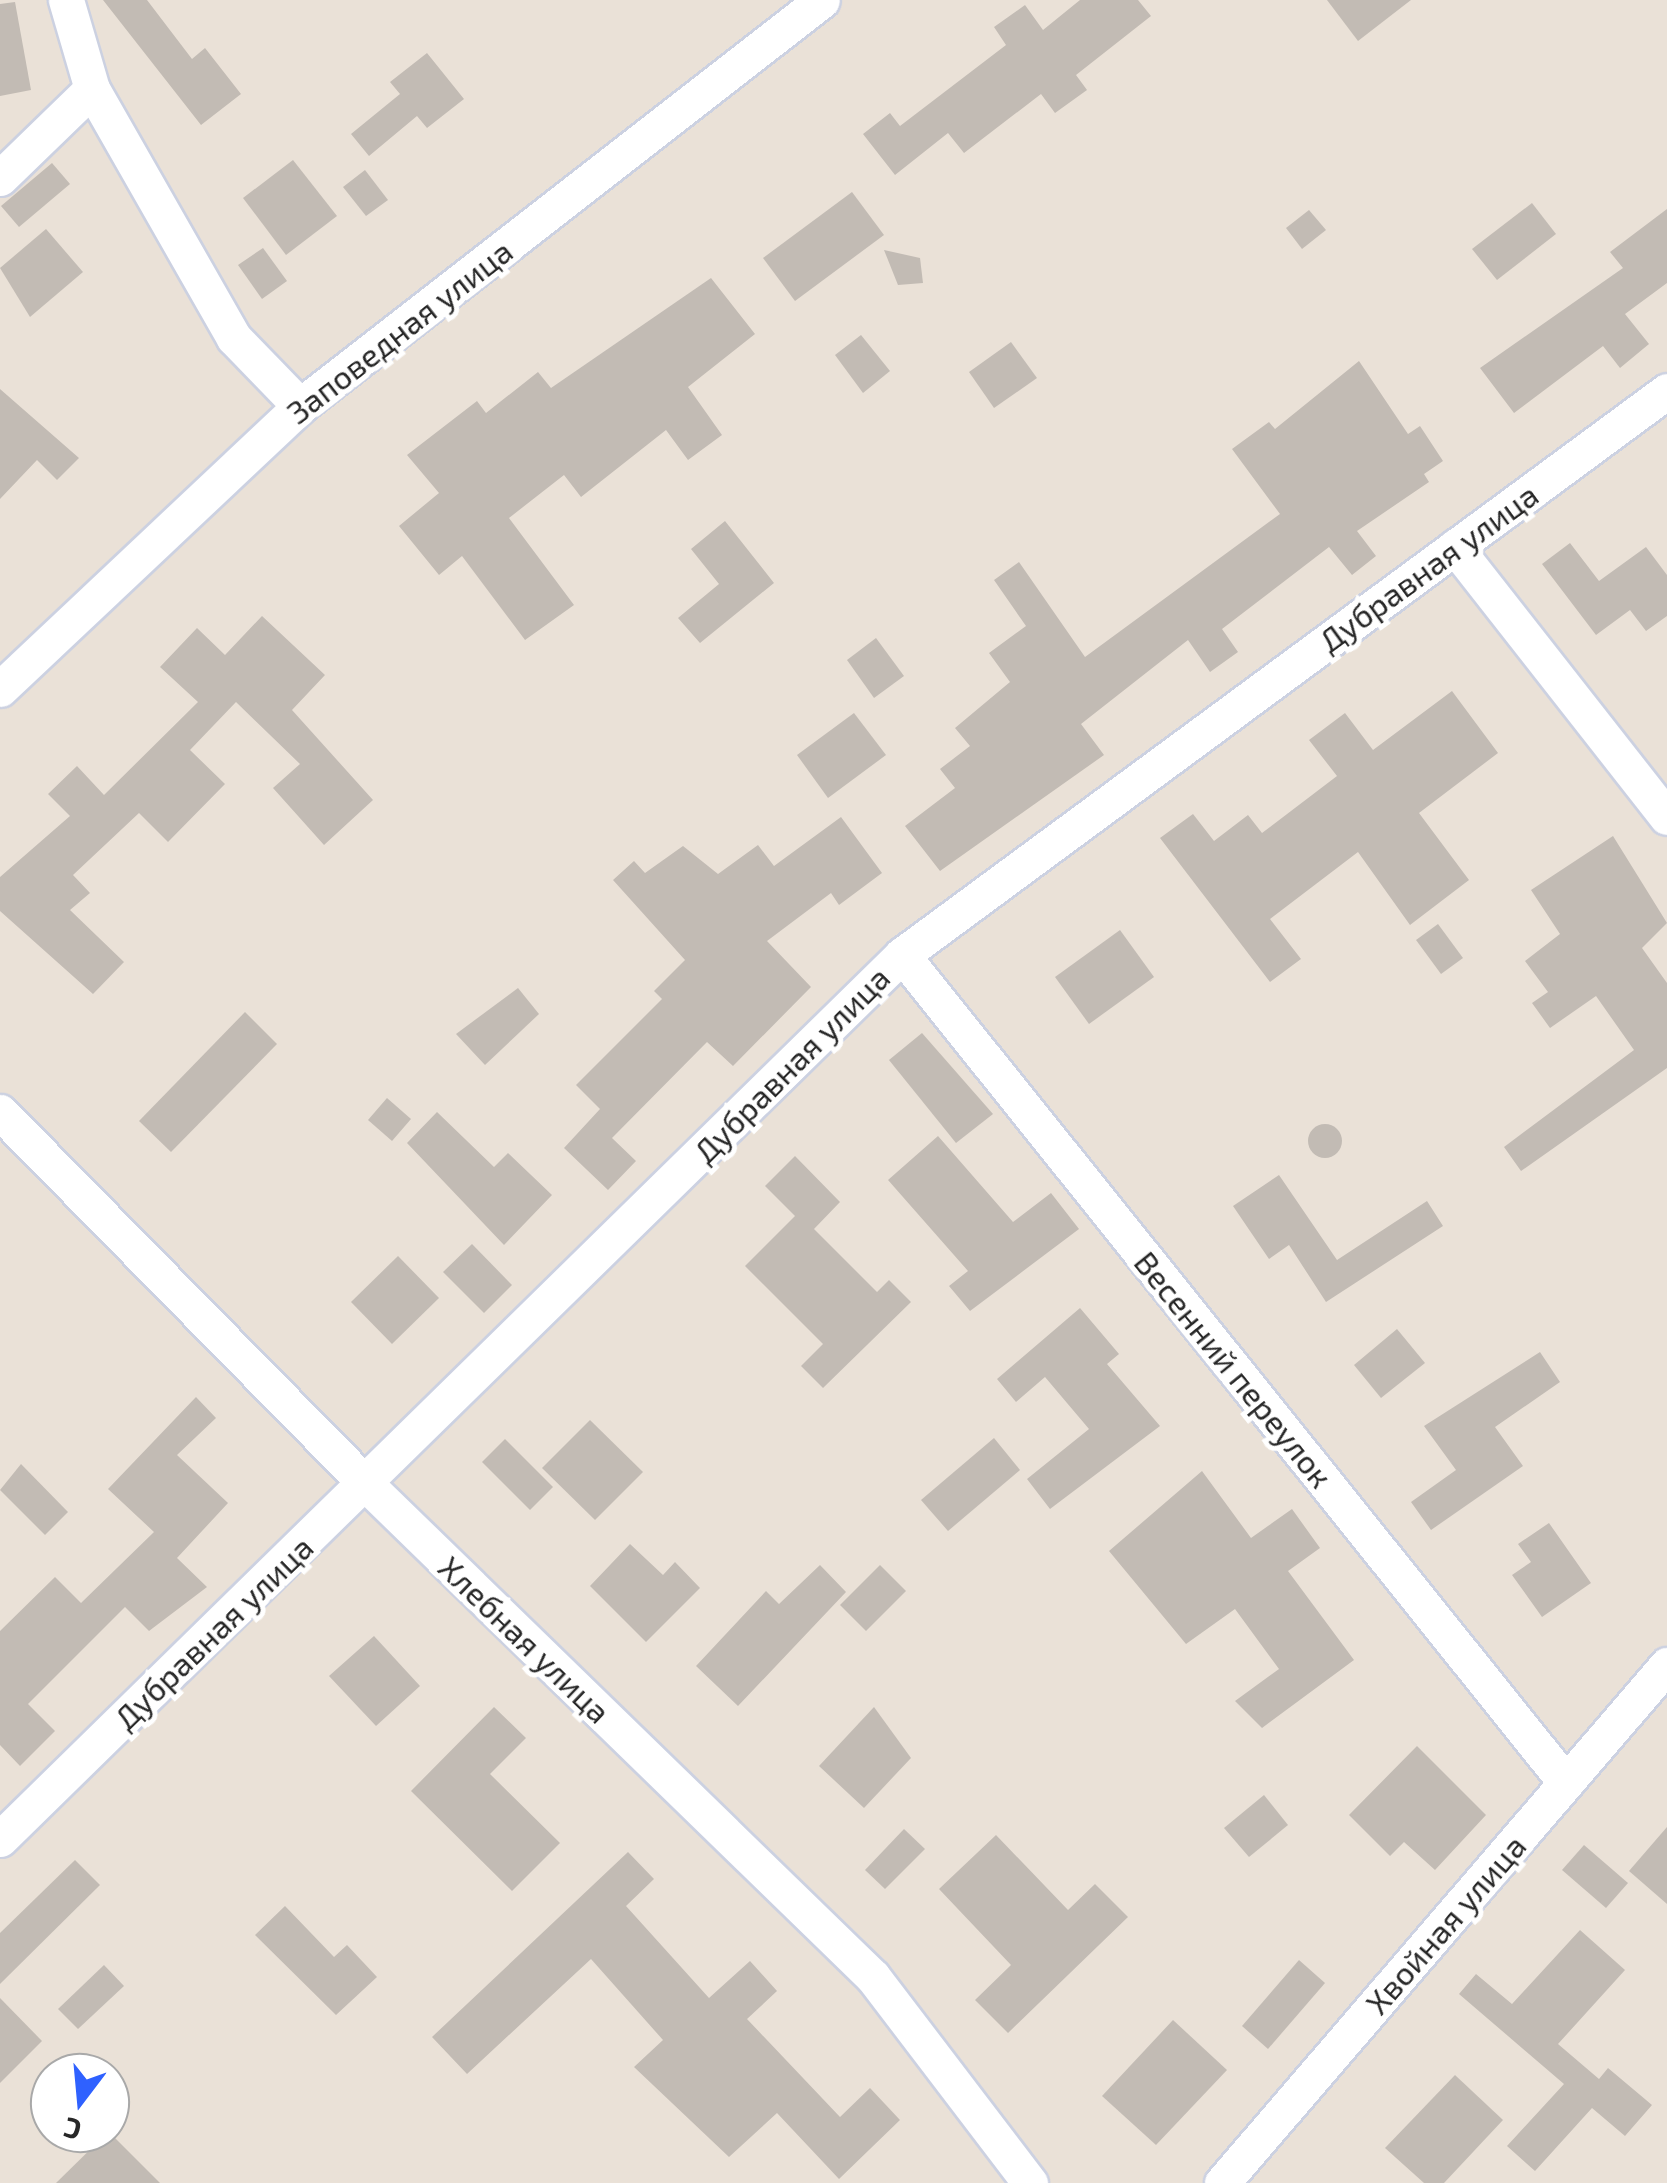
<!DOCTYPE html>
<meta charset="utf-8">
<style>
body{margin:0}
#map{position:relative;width:1667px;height:2183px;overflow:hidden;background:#eae1d7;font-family:"Exo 2",sans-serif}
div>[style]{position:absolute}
.building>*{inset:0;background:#c2bbb4}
.round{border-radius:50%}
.roads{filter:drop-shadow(2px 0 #ccd1e1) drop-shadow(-2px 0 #ccd1e1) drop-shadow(0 2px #ccd1e1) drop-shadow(0 -2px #ccd1e1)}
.minor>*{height:35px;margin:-17.5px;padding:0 17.5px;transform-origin:17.5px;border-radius:17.5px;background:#fff}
span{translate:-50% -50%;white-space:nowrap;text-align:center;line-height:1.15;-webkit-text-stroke:10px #fff;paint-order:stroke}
.street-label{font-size:32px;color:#272727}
.north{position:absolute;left:30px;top:2053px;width:100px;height:100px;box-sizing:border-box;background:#fff;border:2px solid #a9a9a9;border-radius:50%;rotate:196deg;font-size:28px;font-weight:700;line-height:40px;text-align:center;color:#272727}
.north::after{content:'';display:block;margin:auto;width:35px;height:45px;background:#2f61ff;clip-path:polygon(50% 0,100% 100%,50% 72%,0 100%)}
</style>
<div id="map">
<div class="building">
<i style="clip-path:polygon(103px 0,147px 0,192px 59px,205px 48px,241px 94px,201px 125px)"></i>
<i style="clip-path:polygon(1080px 0,1138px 0,1151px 16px,1076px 75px,1087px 90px,1055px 113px,1041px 94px,964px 153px,948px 133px,895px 175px,863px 134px,890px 113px,900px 126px,1006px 45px,994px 27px,1025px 5px,1043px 30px)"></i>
<i style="clip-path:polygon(1327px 0,1411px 0,1358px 41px)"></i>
<i style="clip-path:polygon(15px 2px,31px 90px,0 96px,0 4px)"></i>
<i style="clip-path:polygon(427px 53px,464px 99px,427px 128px,417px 116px,369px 156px,351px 134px,400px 94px,390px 82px)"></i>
<i style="clip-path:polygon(293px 160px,337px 216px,286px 255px,243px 198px)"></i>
<i style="clip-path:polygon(52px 163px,70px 184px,19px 227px,1px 206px)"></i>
<i style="clip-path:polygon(365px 170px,388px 200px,366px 216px,343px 187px)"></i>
<i style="clip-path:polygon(852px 192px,884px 235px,795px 301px,763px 258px)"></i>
<i style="clip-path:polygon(1532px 203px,1556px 234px,1497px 280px,1472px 249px)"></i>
<i style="clip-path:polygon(1667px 209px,1667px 283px,1625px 314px,1649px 344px,1620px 368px,1603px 346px,1514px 413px,1480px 368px,1623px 268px,1610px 252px)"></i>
<i style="clip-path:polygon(1309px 210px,1326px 230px,1302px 249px,1286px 228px)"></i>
<i style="clip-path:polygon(46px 229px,83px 272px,30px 317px,0 268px)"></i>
<i style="clip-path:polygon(263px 248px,287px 281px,262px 299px,238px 265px)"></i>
<i style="clip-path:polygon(884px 250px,920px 258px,923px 283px,898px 285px)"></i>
<i style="clip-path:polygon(711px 278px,755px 334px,688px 387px,722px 435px,688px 460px,666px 430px,581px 497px,564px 475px,509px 518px,574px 605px,525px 640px,462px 556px,439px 575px,399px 526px,439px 493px,407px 455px,477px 401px,486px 413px,538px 372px,551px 388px)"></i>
<i style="clip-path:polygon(861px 335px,890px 371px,863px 393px,835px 355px)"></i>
<i style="clip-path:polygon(1011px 342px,1037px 378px,994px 408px,969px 372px)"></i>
<i style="clip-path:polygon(1359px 361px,1408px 434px,1420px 426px,1443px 461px,1424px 474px,1429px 482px,1357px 531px,1376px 556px,1352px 575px,1329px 547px,1222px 629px,1238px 652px,1210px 672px,1188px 640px,1081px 724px,1104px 755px,940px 871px,905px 826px,955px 788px,940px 769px,970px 746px,955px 728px,1010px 682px,989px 653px,1026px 626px,994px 580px,1019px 562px,1085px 657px,1280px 514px,1232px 449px,1269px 422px,1275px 429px)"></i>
<i style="clip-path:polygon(0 389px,79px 458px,57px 480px,37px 460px,0 499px)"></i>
<i style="clip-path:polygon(725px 521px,774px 583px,700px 643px,678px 618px,719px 584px,691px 549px)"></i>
<i style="clip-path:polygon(1570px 543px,1599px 581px,1646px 547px,1667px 575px,1667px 616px,1646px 631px,1630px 610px,1596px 635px,1542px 564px)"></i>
<i style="clip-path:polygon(262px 616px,325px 675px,292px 710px,373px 800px,324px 845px,273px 788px,300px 764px,236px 702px,190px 750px,225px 784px,168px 842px,139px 813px,73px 875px,90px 893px,70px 910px,124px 962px,93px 994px,0 911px,0 877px,70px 816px,48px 794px,77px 766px,104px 795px,198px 702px,160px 667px,197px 628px,225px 655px)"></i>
<i style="clip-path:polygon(876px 638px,904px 676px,874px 698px,847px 660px)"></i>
<i style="clip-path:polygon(1452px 691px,1498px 753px,1419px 813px,1469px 880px,1410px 925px,1358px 852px,1270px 919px,1301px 959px,1270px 982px,1160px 838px,1193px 814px,1214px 841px,1248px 815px,1262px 833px,1337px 776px,1309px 740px,1345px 713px,1373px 750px)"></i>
<i style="clip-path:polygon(854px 713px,886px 755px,828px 798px,797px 755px)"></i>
<i style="clip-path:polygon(841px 817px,882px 873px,839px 905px,831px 893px,767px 941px,811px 987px,733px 1066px,707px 1042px,612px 1138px,636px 1161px,608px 1190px,564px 1148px,600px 1109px,576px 1085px,662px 999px,654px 991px,685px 960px,613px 880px,634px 861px,645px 873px,683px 846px,718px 874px,758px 845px,774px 866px)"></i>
<i style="clip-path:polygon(1613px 836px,1667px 923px,1642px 948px,1667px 983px,1667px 1068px,1521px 1171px,1504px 1147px,1634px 1050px,1596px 996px,1550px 1028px,1532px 1003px,1548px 992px,1525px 961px,1560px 934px,1531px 890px)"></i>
<i style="clip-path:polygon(1438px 924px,1463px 958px,1441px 974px,1416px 940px)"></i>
<i style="clip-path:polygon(1120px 930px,1154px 977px,1089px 1024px,1055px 977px)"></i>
<i style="clip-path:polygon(518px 988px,539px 1014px,485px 1065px,456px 1034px)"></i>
<i style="clip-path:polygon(245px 1012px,277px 1044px,171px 1152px,139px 1121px)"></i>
<i style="clip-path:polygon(922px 1033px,993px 1114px,956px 1143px,889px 1060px)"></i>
<i style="clip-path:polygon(387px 1098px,411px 1119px,392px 1141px,368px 1120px)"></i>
<i style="clip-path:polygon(437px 1112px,494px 1167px,508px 1153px,552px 1195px,504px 1245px,407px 1143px)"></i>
<i class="round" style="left:1308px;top:1124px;width:34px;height:34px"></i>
<i style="clip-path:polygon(938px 1136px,1013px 1222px,1051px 1193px,1079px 1229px,970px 1311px,949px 1286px,968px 1271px,888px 1180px)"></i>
<i style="clip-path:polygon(795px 1156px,840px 1202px,814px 1229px,877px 1292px,889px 1280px,911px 1302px,823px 1388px,801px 1366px,823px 1344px,745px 1266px,795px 1216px,765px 1186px)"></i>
<i style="clip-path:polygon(1279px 1175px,1337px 1260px,1427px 1201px,1443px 1226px,1326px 1302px,1289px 1245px,1269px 1259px,1233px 1206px)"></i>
<i style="clip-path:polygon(472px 1244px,512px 1285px,484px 1313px,443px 1272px)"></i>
<i style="clip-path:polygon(398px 1256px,439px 1298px,392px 1344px,351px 1302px)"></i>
<i style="clip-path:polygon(1080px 1308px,1119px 1354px,1107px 1364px,1160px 1426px,1050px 1509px,1027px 1479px,1089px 1429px,1045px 1377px,1016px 1402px,997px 1379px)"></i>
<i style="clip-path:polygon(1397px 1329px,1425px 1363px,1381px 1398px,1354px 1365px)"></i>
<i style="clip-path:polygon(1540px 1352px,1560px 1382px,1495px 1427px,1523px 1466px,1431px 1530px,1411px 1502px,1456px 1470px,1424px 1426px)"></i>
<i style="clip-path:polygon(196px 1397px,216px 1418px,177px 1455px,228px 1503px,177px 1558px,207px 1587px,149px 1631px,125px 1607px,28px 1704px,55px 1731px,20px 1766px,0 1745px,0 1631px,55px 1577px,81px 1603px,154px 1532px,108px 1489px)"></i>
<i style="clip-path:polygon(590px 1420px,643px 1472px,595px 1520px,542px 1468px)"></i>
<i style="clip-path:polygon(994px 1438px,1020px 1470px,948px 1531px,921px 1500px)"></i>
<i style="clip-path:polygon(505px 1439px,553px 1487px,530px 1510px,482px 1462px)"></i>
<i style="clip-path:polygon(21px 1464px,68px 1512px,45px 1535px,0 1490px)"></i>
<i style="clip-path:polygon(1202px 1471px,1251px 1538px,1292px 1509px,1320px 1548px,1288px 1571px,1354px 1660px,1262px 1728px,1235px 1701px,1279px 1669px,1235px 1609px,1186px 1644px,1109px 1551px)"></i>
<i style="clip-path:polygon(1549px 1523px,1591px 1583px,1542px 1617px,1512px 1575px,1531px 1562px,1518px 1544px)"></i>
<i style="clip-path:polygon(630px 1544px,663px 1575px,675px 1562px,700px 1588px,646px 1642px,590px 1586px)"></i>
<i style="clip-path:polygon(820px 1565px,846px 1592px,738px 1706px,696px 1666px,766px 1591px,779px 1604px)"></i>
<i style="clip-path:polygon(880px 1565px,906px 1591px,866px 1631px,840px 1605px)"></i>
<i style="clip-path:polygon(374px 1636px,420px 1686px,376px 1726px,329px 1676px)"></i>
<i style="clip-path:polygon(494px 1707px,526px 1738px,490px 1774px,560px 1843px,512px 1891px,411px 1791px)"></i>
<i style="clip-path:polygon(874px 1707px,911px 1758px,864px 1808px,819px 1766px)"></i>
<i style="clip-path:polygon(1417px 1746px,1486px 1815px,1435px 1870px,1404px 1842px,1390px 1856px,1349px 1815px)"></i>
<i style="clip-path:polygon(1264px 1795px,1288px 1825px,1249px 1857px,1224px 1828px)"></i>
<i style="clip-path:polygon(1667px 1827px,1667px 1904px,1629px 1871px)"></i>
<i style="clip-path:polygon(904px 1829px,925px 1849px,885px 1889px,865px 1870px)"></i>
<i style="clip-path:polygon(996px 1835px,1068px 1910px,1095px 1884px,1128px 1917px,1008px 2033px,975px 2000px,1011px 1965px,939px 1889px)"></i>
<i style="clip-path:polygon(1584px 1845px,1628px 1883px,1606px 1908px,1562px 1870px)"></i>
<i style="clip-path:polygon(628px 1852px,654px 1879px,626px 1906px,709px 1998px,750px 1961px,777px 1991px,747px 2019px,840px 2117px,870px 2088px,900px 2120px,839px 2179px,777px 2113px,729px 2157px,634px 2067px,663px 2040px,591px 1959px,467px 2074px,432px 2037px)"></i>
<i style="clip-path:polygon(75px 1860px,100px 1885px,0 1984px,0 1933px)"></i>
<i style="clip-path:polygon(285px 1906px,334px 1957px,347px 1945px,377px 1977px,336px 2015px,255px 1935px)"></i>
<i style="clip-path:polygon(1580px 1930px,1625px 1970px,1558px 2044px,1599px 2079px,1608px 2068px,1652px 2105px,1625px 2136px,1592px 2108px,1535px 2171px,1507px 2146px,1564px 2084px,1459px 1994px,1476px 1974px,1512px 2004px)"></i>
<i style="clip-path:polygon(1299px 1960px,1325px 1983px,1268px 2049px,1242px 2026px)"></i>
<i style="clip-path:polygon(104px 1965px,124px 1986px,78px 2029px,58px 2009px)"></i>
<i style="clip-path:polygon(0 1998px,42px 2041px,0 2083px)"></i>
<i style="clip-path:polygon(1173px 2020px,1227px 2070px,1156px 2145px,1102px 2096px)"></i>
<i style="clip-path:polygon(1455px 2075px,1503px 2120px,1444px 2183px,1424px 2183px,1385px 2148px)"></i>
<i style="clip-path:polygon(110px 2133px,160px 2183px,56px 2183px,107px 2133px)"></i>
</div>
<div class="roads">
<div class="minor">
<i style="left:66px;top:0;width:93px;rotate:73.7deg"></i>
<i style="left:92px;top:89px;width:287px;rotate:60.3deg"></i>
<i style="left:234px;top:338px;width:95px;rotate:45.9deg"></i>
<i style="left:0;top:178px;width:128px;rotate:-44.1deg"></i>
<i style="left:1455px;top:547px;width:343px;rotate:51.9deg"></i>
<i style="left:0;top:689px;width:412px;rotate:-43.3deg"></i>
<i style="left:300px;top:406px;width:661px;rotate:-37.87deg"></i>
<i style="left:902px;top:955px;width:1061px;rotate:51.27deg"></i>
<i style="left:0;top:1112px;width:522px;rotate:45.47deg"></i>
<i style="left:366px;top:1484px;width:707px;rotate:44.2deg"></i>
<i style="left:873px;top:1977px;width:259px;rotate:52.7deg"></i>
<i style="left:0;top:1839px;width:1263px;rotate:-44.42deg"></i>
<i style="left:902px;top:955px;width:950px;rotate:-36.4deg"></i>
<i style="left:1222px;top:2183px;width:683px;rotate:-49.34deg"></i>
</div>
</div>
<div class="street-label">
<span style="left:399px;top:331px;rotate:-38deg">Заповедная улица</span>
<span style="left:1428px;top:567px;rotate:-36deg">Дубравная улица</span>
<span style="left:791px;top:1064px;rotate:-45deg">Дубравная улица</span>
<span style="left:1234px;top:1369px;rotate:51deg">Весенний переулок</span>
<span style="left:213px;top:1632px;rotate:-44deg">Дубравная улица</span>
<span style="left:525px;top:1639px;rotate:44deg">Хлебная улица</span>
<span style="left:1445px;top:1924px;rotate:-49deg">Хвойная улица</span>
</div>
<div class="north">С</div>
</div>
